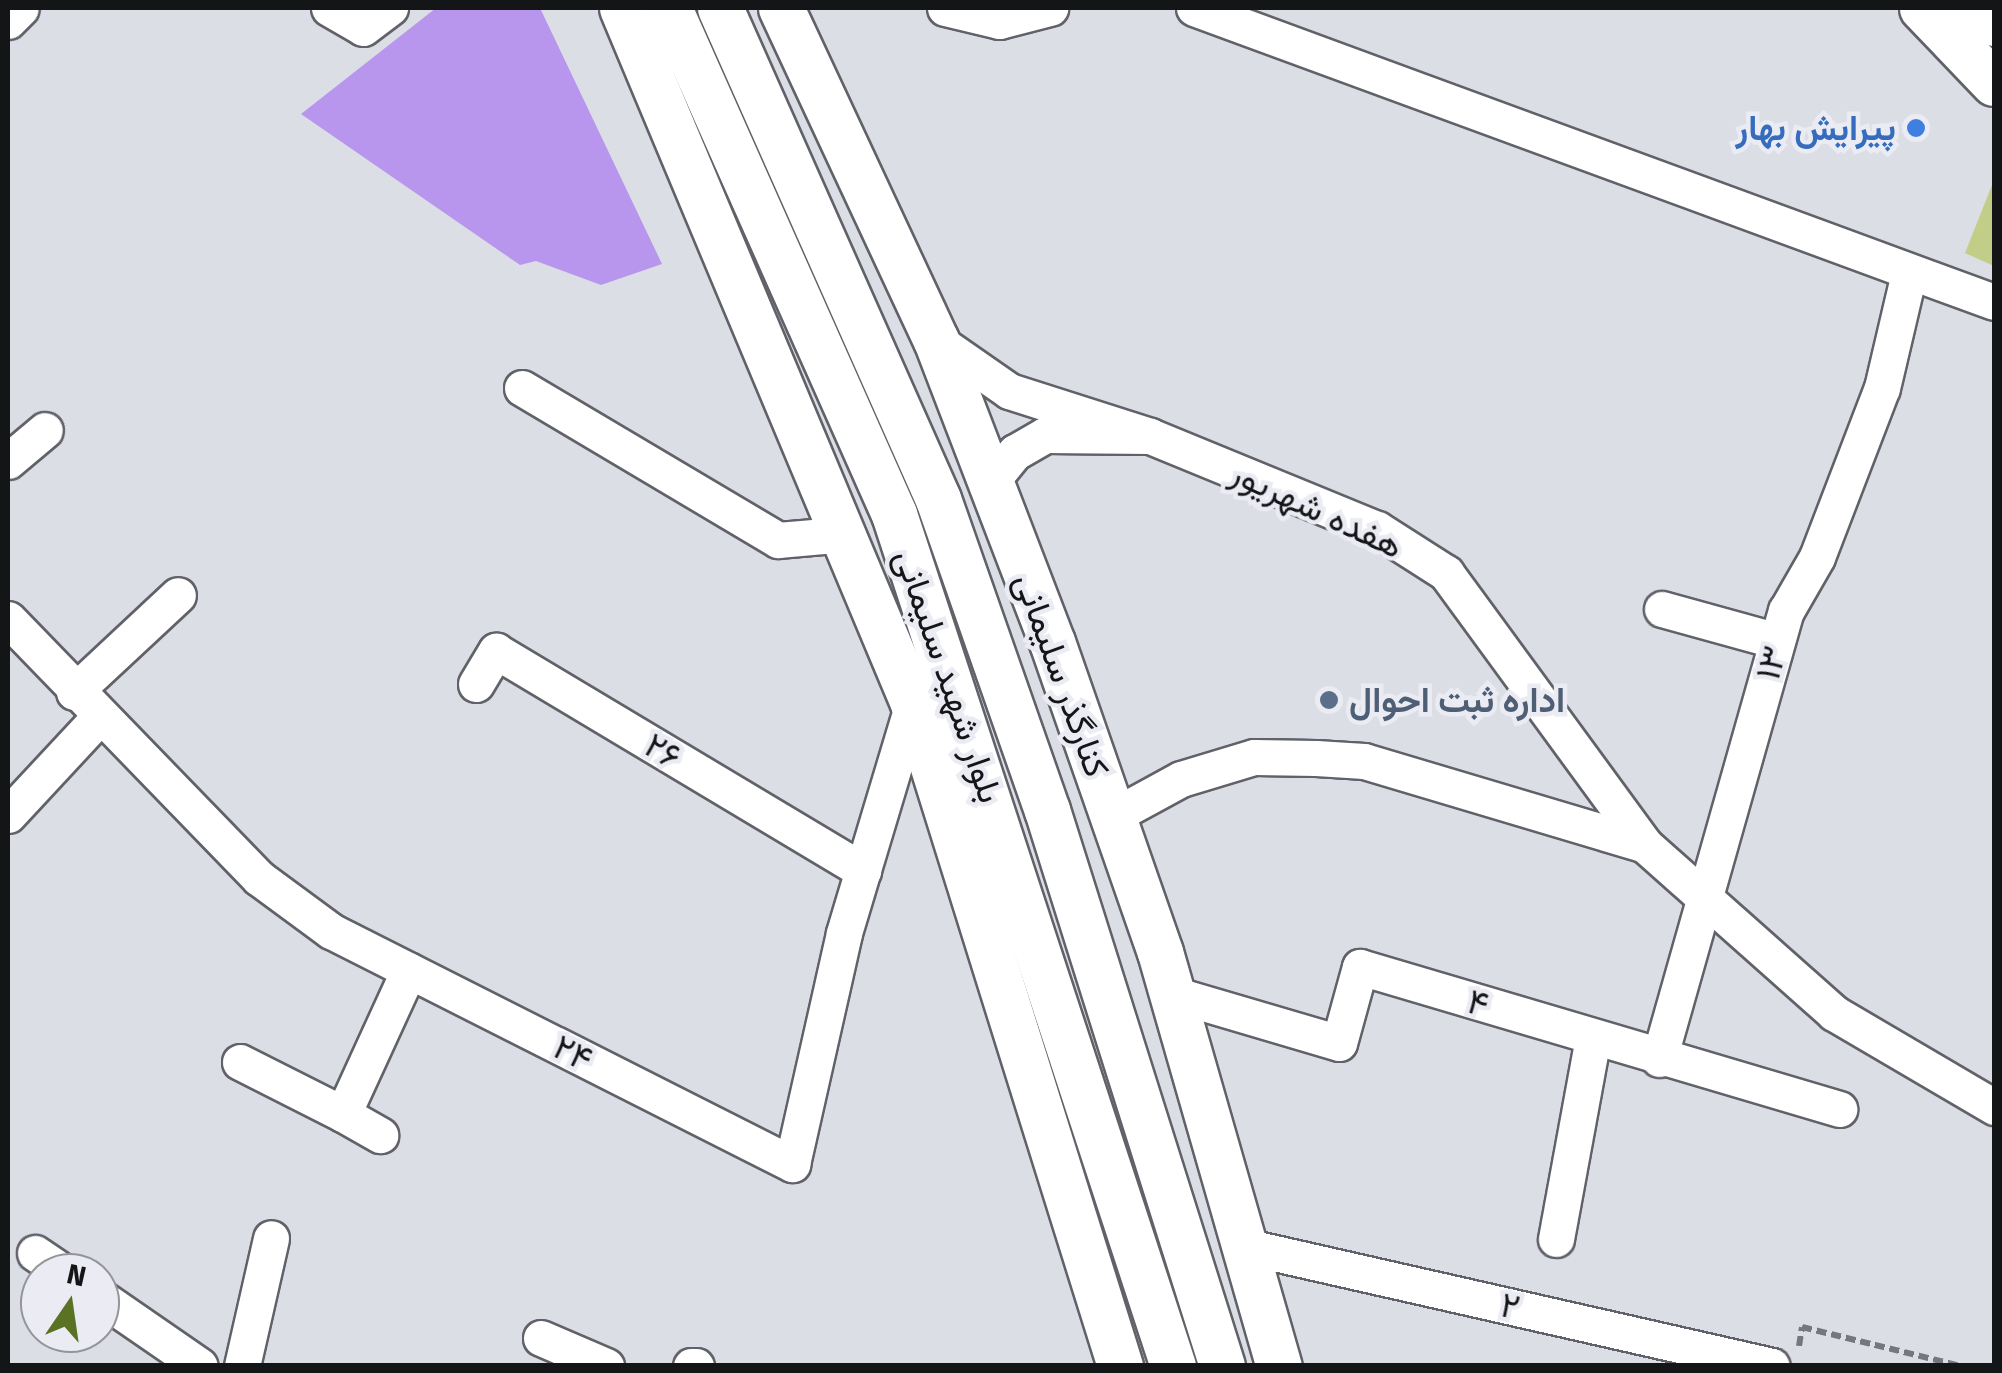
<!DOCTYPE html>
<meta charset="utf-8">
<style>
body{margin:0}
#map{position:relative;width:2002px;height:1373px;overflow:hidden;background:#dcdee6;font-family:"Fira Sans",Vazirmatn,sans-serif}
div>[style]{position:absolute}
.green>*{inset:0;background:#c2ce87}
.building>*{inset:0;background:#b896ed}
.path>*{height:6px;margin-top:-3px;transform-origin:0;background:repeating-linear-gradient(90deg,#75777c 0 10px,transparent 0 15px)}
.roads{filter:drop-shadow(2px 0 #616269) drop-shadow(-2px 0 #616269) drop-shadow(0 2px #616269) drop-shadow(0 -2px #616269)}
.minor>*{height:35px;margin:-17.5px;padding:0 17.5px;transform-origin:17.5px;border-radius:17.5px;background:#fff}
.major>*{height:45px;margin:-22.5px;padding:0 22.5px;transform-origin:22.5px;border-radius:22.5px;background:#fff}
.dots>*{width:28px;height:28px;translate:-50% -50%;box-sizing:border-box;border:5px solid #eaebf3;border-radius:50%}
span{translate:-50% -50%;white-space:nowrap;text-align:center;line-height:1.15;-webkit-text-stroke:9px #eaebf3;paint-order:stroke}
.shop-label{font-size:35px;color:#366cbe;font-weight:700}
.right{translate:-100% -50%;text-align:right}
.street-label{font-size:35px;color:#141517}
.service-label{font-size:35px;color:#4e5e75;font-weight:700}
.left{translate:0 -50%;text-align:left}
.frame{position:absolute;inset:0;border:10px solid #141517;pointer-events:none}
.north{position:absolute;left:20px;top:1253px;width:100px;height:100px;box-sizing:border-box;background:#eaebf3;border:2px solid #94959b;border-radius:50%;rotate:13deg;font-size:28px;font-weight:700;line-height:40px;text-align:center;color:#141517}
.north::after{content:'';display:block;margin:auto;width:35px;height:45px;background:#5b7224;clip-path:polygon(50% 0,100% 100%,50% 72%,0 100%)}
</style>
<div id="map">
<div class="green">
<i style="clip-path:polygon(1994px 180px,1994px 266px,1965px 253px)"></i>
</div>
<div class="building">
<i style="clip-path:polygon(436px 8px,540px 8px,662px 264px,601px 285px,536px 261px,520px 265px,301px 114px)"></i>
</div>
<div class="path">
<i style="left:1799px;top:1346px;width:19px;rotate:-81deg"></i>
<i style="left:1802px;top:1327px;width:164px;rotate:13.8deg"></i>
</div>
<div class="roads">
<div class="minor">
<i style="left:329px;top:8px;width:39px;rotate:30deg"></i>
<i style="left:363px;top:28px;width:34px;rotate:-37deg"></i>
<i style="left:945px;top:8px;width:56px;rotate:13.5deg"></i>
<i style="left:999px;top:21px;width:53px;rotate:-14.3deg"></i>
<i style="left:1194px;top:8px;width:852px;rotate:20.18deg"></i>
<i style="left:8px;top:21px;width:18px;rotate:-45deg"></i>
<i style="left:936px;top:340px;width:89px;rotate:34.9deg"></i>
<i style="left:1009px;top:391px;width:148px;rotate:17.7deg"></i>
<i style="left:1150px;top:436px;width:105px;rotate:-179.5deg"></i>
<i style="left:1045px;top:435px;width:34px;rotate:150deg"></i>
<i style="left:1015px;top:452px;width:38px;rotate:129deg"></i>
<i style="left:522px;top:388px;width:298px;rotate:30.7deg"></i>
<i style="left:778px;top:540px;width:68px;rotate:-5deg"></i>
<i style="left:1150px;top:436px;width:245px;rotate:22.3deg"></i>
<i style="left:1377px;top:529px;width:82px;rotate:32.5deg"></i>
<i style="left:1446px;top:573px;width:337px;rotate:53.8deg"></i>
<i style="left:1645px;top:845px;width:253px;rotate:41.6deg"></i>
<i style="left:1834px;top:1013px;width:186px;rotate:30.4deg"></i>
<i style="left:8px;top:461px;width:48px;rotate:-40deg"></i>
<i style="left:1662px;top:609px;width:119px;rotate:15.5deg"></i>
<i style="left:8px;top:619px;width:361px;rotate:45.9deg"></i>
<i style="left:259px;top:878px;width:89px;rotate:36.4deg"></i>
<i style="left:331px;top:931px;width:517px;rotate:26.81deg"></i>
<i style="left:792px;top:1164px;width:237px;rotate:-77.3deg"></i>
<i style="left:844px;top:933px;width:240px;rotate:-73.3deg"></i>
<i style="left:476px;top:684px;width:39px;rotate:-59deg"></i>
<i style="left:496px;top:651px;width:428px;rotate:30.9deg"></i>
<i style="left:74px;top:692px;width:142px;rotate:-43deg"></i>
<i style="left:8px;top:815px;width:132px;rotate:-47.1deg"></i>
<i style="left:1113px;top:816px;width:77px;rotate:-28.6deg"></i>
<i style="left:1181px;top:779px;width:76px;rotate:-16.8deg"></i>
<i style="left:1254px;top:757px;width:62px;rotate:0.9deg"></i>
<i style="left:1316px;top:758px;width:48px;rotate:3.6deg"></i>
<i style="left:1364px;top:761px;width:293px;rotate:16.6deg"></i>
<i style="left:1173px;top:994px;width:173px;rotate:16.4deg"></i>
<i style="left:1339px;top:1043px;width:79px;rotate:-74.6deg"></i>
<i style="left:1360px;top:967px;width:500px;rotate:16.5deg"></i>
<i style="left:1659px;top:1059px;width:466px;rotate:-74.2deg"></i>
<i style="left:1786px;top:611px;width:62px;rotate:-60.1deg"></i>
<i style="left:1817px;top:557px;width:181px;rotate:-69deg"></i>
<i style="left:1882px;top:388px;width:114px;rotate:-76.8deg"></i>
<i style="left:240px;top:1062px;width:115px;rotate:26.8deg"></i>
<i style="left:343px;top:1114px;width:158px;rotate:-65.4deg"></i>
<i style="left:343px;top:1114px;width:43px;rotate:29.6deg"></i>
<i style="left:1556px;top:1239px;width:204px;rotate:-79.6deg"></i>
<i style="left:1248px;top:1247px;width:537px;rotate:12.79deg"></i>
<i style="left:35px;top:1253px;width:36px;rotate:34deg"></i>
<i style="left:100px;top:1297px;width:121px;rotate:34.6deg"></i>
<i style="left:541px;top:1338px;width:71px;rotate:23.3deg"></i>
<i style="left:242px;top:1366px;width:131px;rotate:-77.2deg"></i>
<i style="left:691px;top:1366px;width:5px"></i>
</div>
<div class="major">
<i style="left:622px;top:8px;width:753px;rotate:67.28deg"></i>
<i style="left:913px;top:703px;width:695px;rotate:72.66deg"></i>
<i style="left:669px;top:8px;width:554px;rotate:66.03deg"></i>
<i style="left:894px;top:514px;width:897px;rotate:71.87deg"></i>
<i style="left:720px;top:8px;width:537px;rotate:66.06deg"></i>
<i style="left:938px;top:499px;width:330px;rotate:70.7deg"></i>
<i style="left:1047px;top:810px;width:583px;rotate:72.53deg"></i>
<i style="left:781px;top:8px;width:366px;rotate:65deg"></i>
<i style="left:936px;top:340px;width:324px;rotate:69deg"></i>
<i style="left:1052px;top:642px;width:328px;rotate:70.8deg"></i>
<i style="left:1160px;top:952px;width:431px;rotate:74deg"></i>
<i style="left:1922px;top:8px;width:104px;rotate:46.2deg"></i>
<i style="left:1943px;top:8px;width:53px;rotate:16.4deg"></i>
</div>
</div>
<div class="dots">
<i style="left:1916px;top:128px;background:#3f7fe0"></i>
<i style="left:1329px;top:700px;background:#5c6f8a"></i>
</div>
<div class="shop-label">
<span class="right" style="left:1896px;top:128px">پیرایش بهار</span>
</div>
<div class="street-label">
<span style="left:1317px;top:509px;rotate:25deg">هفده شهریور</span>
<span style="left:1771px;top:663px;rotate:-74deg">۱۳</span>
<span style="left:1062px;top:675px;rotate:70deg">کنارگذر سلیمانی</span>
<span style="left:949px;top:676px;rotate:71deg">بلوار شهید سلیمانی</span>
<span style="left:663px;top:751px;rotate:31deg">۲۶</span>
<span style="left:1478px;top:1003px;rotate:17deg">۴</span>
<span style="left:573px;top:1053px;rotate:27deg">۲۴</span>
<span style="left:1510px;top:1306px;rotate:13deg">۲</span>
</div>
<div class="service-label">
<span class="left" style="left:1349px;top:700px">اداره ثبت احوال</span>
</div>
<div class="frame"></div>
<div class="north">N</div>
</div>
